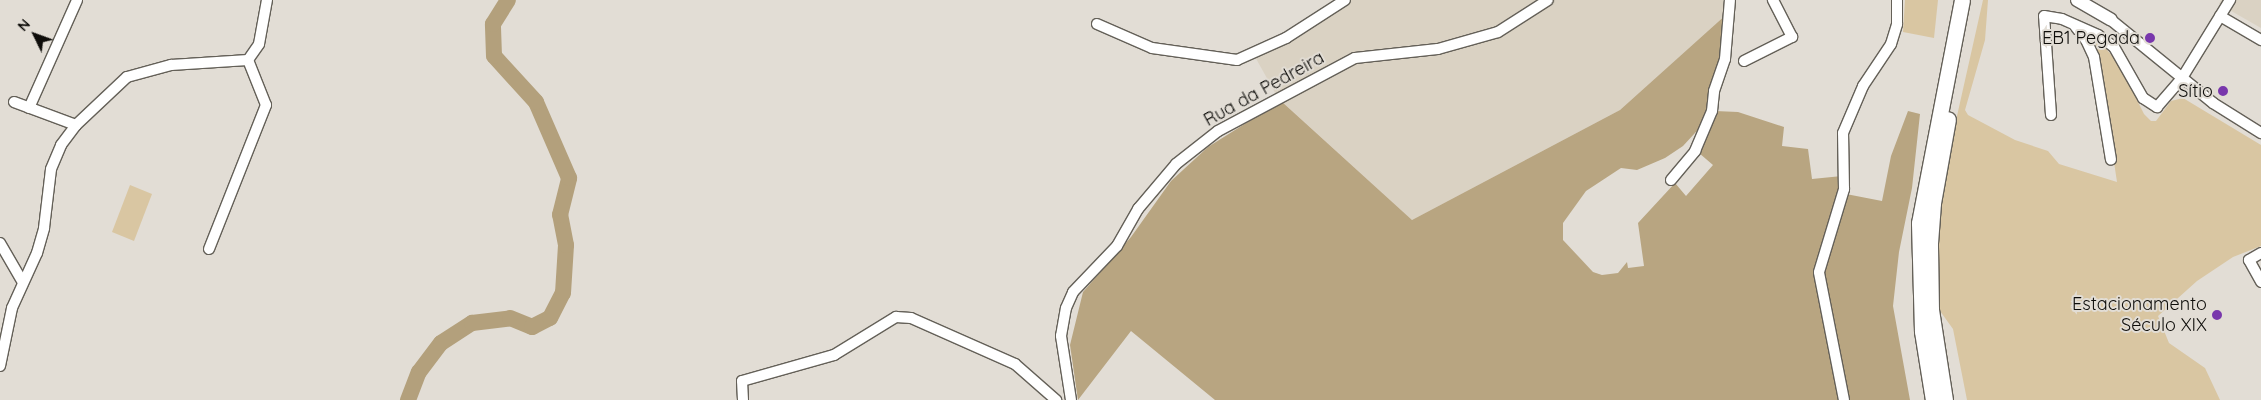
<!DOCTYPE html>
<meta charset="utf-8">
<style>
body{margin:0}
#map{position:relative;width:2261px;height:400px;overflow:hidden;background:#e2ddd5;font-family:Quicksand,sans-serif}
div>[style]{position:absolute}
.built>*{inset:0;background:#dad2c3}
.green>*{inset:0;background:#d9c6a2}
.forest>*{inset:0;background:#b8a581}
.river>*{height:16px;margin:-8px;padding:0 8px;transform-origin:8px;border-radius:8px;background:#b3a07c}
.roads{filter:drop-shadow(1px 0 #646058) drop-shadow(-1px 0 #646058) drop-shadow(0 1px #646058) drop-shadow(0 -1px #646058)}
.minor>*{height:10px;margin:-5px;padding:0 5px;transform-origin:5px;border-radius:5px;background:#fff}
.major>*{height:12px;margin:-6px;padding:0 6px;transform-origin:6px;border-radius:6px;background:#fff}
.highway>*{height:15px;margin:-7.5px;padding:0 7.5px;transform-origin:7.5px;border-radius:7.5px;background:#fff}
.dots>*{width:14px;height:14px;translate:-50% -50%;box-sizing:border-box;border:2px solid #e2ddd5;border-radius:50%}
span{translate:-50% -50%;white-space:nowrap;text-align:center;line-height:1.15;-webkit-text-stroke:4px #e2ddd5;paint-order:stroke}
.poi-label{font-size:18px;color:#0e0d0a}
.right{translate:-100% -50%;text-align:right}
.street-label{font-size:18px;color:#0e0d0a}
.north{position:absolute;left:10px;top:10px;width:50px;height:50px;-webkit-text-stroke:4px #e2ddd5;paint-order:stroke;rotate:312deg;font-size:14px;font-weight:700;line-height:20px;text-align:center;color:#0e0d0a}
.north::after{content:'';display:block;margin:auto;width:18px;height:22px;background:#0e0d0a;clip-path:polygon(50% 0,100% 100%,50% 72%,0 100%)}
</style>
<div id="map">
<div class="built">
<i style="clip-path:polygon(1346px 0,1730px 0,1728px 13px,1620px 110px,1412px 220px,1278px 98px,1254px 55px)"></i>
<i style="clip-path:polygon(2221px 0,2261px 0,2261px 28px,2219px 4px)"></i>
</div>
<div class="green">
<i style="clip-path:polygon(1905px 0,1938px 0,1934px 38px,1903px 32px)"></i>
<i style="clip-path:polygon(1983px 0,1988px 0,1985px 40px,1965px 110px,1968px 115px,2015px 140px,2048px 151px,2059px 164px,2117px 182px,2095px 37px,2118px 62px,2144px 114px,2151px 121px,2156px 121px,2171px 101px,2183px 98px,2261px 145px,2261px 246px,2233px 257px,2197px 281px,2158px 316px,2169px 343px,2205px 368px,2220px 400px,1967px 400px,1953px 329px,1935px 304px,1935px 263px,1946px 165px)"></i>
<i style="clip-path:polygon(130px 185px,152px 194px,134px 241px,112px 232px)"></i>
</div>
<div class="forest">
<i style="clip-path:polygon(1728px 13px,1724px 48px,1706px 121px,1683px 146px,1665px 158px,1637px 170px,1621px 168px,1586px 191px,1563px 223px,1563px 240px,1593px 272px,1602px 275px,1618px 273px,1627px 262px,1628px 268px,1644px 266px,1638px 223px,1675px 183px,1686px 196px,1713px 165px,1699px 153px,1715px 111px,1738px 112px,1784px 127px,1782px 146px,1808px 149px,1812px 179px,1842px 176px,1846px 194px,1882px 201px,1891px 156px,1908px 111px,1920px 114px,1912px 188px,1899px 252px,1893px 306px,1910px 400px,1215px 400px,1131px 331px,1078px 400px,1070px 345px,1083px 292px,1131px 237px,1171px 181px,1208px 147px,1281px 101px,1412px 220px,1620px 110px)"></i>
</div>
<div class="river">
<i style="left:408px;top:400px;width:30px;rotate:-69deg"></i>
<i style="left:419px;top:372px;width:36px;rotate:-53deg"></i>
<i style="left:441px;top:343px;width:37px;rotate:-33deg"></i>
<i style="left:472px;top:323px;width:38px;rotate:-7deg"></i>
<i style="left:510px;top:318px;width:24px;rotate:22deg"></i>
<i style="left:532px;top:327px;width:20px;rotate:-27deg"></i>
<i style="left:550px;top:318px;width:28px;rotate:-63deg"></i>
<i style="left:563px;top:293px;width:48px;rotate:-86.4deg"></i>
<i style="left:566px;top:245px;width:31px;rotate:-101deg"></i>
<i style="left:560px;top:215px;width:38px;rotate:-76deg"></i>
<i style="left:569px;top:178px;width:83px;rotate:-113.5deg"></i>
<i style="left:536px;top:102px;width:62px;rotate:-132.4deg"></i>
<i style="left:494px;top:56px;width:32px;rotate:-92deg"></i>
<i style="left:493px;top:24px;width:28px;rotate:-58deg"></i>
</div>
<div class="roads">
<div class="minor">
<i style="left:2220px;top:16px;width:48px;rotate:30.3deg"></i>
<i style="left:2111px;top:20px;width:132px;rotate:39.1deg"></i>
<i style="left:2213px;top:103px;width:57px;rotate:32deg"></i>
<i style="left:1097px;top:24px;width:60px;rotate:23.6deg"></i>
<i style="left:1152px;top:48px;width:86px;rotate:8deg"></i>
<i style="left:1237px;top:60px;width:54px;rotate:-24.2deg"></i>
<i style="left:1286px;top:38px;width:70px;rotate:-32.8deg"></i>
<i style="left:2075px;top:26px;width:18px;rotate:52deg"></i>
<i style="left:2086px;top:40px;width:19px;rotate:65deg"></i>
<i style="left:2094px;top:57px;width:104px;rotate:80.6deg"></i>
<i style="left:1744px;top:61px;width:54px;rotate:-26.6deg"></i>
<i style="left:1792px;top:37px;width:42px;rotate:-117.2deg"></i>
<i style="left:14px;top:102px;width:66px;rotate:20.4deg"></i>
<i style="left:29px;top:108px;width:118px;rotate:-66deg"></i>
<i style="left:2051px;top:115px;width:99px;rotate:-94deg"></i>
<i style="left:2044px;top:16px;width:18px;rotate:9deg"></i>
<i style="left:2062px;top:19px;width:39px;rotate:24deg"></i>
<i style="left:2098px;top:35px;width:20px;rotate:37deg"></i>
<i style="left:2114px;top:47px;width:59px;rotate:60.4deg"></i>
<i style="left:2143px;top:98px;width:17px;rotate:33deg"></i>
<i style="left:2157px;top:107px;width:38px;rotate:-49deg"></i>
<i style="left:2182px;top:78px;width:92px;rotate:-58.4deg"></i>
<i style="left:1671px;top:180px;width:38px;rotate:-50deg"></i>
<i style="left:1695px;top:151px;width:43px;rotate:-67deg"></i>
<i style="left:1712px;top:111px;width:20px;rotate:-84deg"></i>
<i style="left:1714px;top:91px;width:34px;rotate:-71deg"></i>
<i style="left:1725px;top:59px;width:59px;rotate:-85.2deg"></i>
<i style="left:0;top:243px;width:44px;rotate:59.9deg"></i>
<i style="left:209px;top:249px;width:155px;rotate:-68.4deg"></i>
<i style="left:266px;top:105px;width:48px;rotate:-111.8deg"></i>
<i style="left:2261px;top:253px;width:14px;rotate:150deg"></i>
<i style="left:2249px;top:260px;width:25px;rotate:61deg"></i>
<i style="left:0;top:366px;width:59px;rotate:-78.3deg"></i>
<i style="left:12px;top:308px;width:60px;rotate:-65.6deg"></i>
<i style="left:37px;top:253px;width:26px;rotate:-74deg"></i>
<i style="left:44px;top:228px;width:59px;rotate:-83.2deg"></i>
<i style="left:51px;top:169px;width:26px;rotate:-67deg"></i>
<i style="left:61px;top:145px;width:25px;rotate:-53deg"></i>
<i style="left:76px;top:125px;width:70px;rotate:-43.3deg"></i>
<i style="left:127px;top:77px;width:46px;rotate:-15.3deg"></i>
<i style="left:171px;top:65px;width:77px;rotate:-3.7deg"></i>
<i style="left:248px;top:60px;width:19px;rotate:-55deg"></i>
<i style="left:259px;top:44px;width:45px;rotate:-79.7deg"></i>
<i style="left:743px;top:400px;width:19px;rotate:-93deg"></i>
<i style="left:742px;top:381px;width:96px;rotate:-15.8deg"></i>
<i style="left:834px;top:355px;width:73px;rotate:-31.5deg"></i>
<i style="left:896px;top:317px;width:15px;rotate:4deg"></i>
<i style="left:911px;top:318px;width:114px;rotate:23.9deg"></i>
<i style="left:1015px;top:364px;width:55px;rotate:41.3deg"></i>
<i style="left:1071px;top:400px;width:65px;rotate:-98.9deg"></i>
<i style="left:1061px;top:336px;width:28px;rotate:-80deg"></i>
<i style="left:1066px;top:308px;width:17px;rotate:-66deg"></i>
<i style="left:1073px;top:292px;width:64px;rotate:-46.3deg"></i>
<i style="left:1117px;top:246px;width:43px;rotate:-60.4deg"></i>
<i style="left:1138px;top:209px;width:59px;rotate:-49.8deg"></i>
<i style="left:1176px;top:164px;width:53px;rotate:-38.2deg"></i>
<i style="left:1218px;top:131px;width:155px;rotate:-28.1deg"></i>
<i style="left:1355px;top:58px;width:83px;rotate:-6.2deg"></i>
<i style="left:1438px;top:49px;width:62px;rotate:-15.8deg"></i>
<i style="left:1498px;top:32px;width:59px;rotate:-32.6deg"></i>
<i style="left:1844px;top:400px;width:130px;rotate:-101.1deg"></i>
<i style="left:1819px;top:272px;width:87px;rotate:-73.2deg"></i>
<i style="left:1844px;top:189px;width:56px;rotate:-91deg"></i>
<i style="left:1843px;top:133px;width:51px;rotate:-66.9deg"></i>
<i style="left:1863px;top:86px;width:50px;rotate:-56.3deg"></i>
<i style="left:1891px;top:44px;width:21px;rotate:-73deg"></i>
<i style="left:1897px;top:24px;width:24px;rotate:-90deg"></i>
</div>
<div class="major">
<i style="left:2077px;top:0;width:39px;rotate:30deg"></i>
</div>
<div class="highway">
<i style="left:1933px;top:400px;width:70px;rotate:-99.1deg"></i>
<i style="left:1922px;top:331px;width:108px;rotate:-91.6deg"></i>
<i style="left:1919px;top:223px;width:227px;rotate:-79.1deg"></i>
<i style="left:1945px;top:400px;width:91px;rotate:-98.8deg"></i>
<i style="left:1931px;top:310px;width:67px;rotate:-90.9deg"></i>
<i style="left:1930px;top:243px;width:40px;rotate:-85.7deg"></i>
<i style="left:1933px;top:203px;width:85px;rotate:-79.9deg"></i>
</div>
</div>
<div class="dots">
<i style="left:2150px;top:38px;background:#7937ac"></i>
<i style="left:2223px;top:91px;background:#7937ac"></i>
<i style="left:2217px;top:315px;background:#7937ac"></i>
</div>
<div class="poi-label">
<span class="right" style="left:2140px;top:38px">EB1 Pegada</span>
<span class="right" style="left:2213px;top:91px">Sítio</span>
<span class="right" style="left:2207px;top:315px">Estacionamento<br>Século XIX</span>
</div>
<div class="street-label">
<span style="left:1264px;top:89px;rotate:-29deg">Rua da Pedreira</span>
</div>
<div class="north">N</div>
</div>
